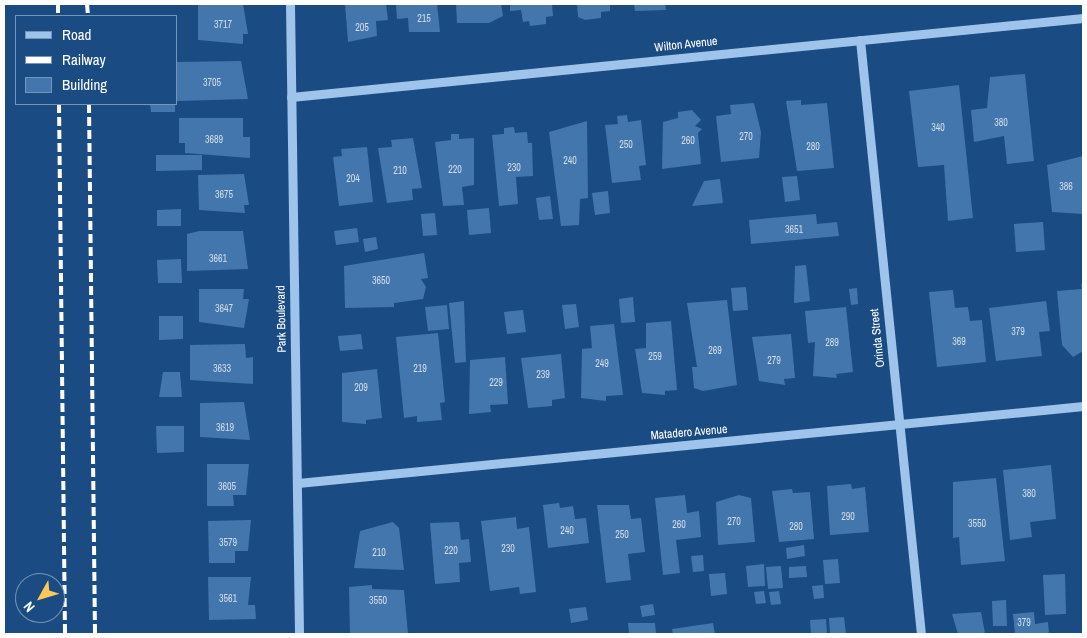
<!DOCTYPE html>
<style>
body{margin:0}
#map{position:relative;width:1087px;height:638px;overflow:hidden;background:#1a4c83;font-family:"Archivo Narrow",sans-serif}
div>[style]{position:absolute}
.building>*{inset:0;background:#4376ac}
.minor>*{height:9px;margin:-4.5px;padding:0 4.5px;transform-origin:4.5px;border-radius:4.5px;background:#9fc4eb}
.rail>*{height:4px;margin-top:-2px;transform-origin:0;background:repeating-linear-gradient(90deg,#fff 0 9px,transparent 0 13px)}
span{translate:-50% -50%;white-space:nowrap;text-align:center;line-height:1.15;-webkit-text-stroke:4px #1a4c83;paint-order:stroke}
.number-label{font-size:10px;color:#d0ddea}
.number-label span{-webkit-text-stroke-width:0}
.street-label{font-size:12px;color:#fff}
.frame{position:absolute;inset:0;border:5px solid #fff;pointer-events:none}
.legend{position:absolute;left:15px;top:15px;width:162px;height:90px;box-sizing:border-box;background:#1a4c83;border:1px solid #7694b5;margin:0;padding:6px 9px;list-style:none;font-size:15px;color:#fff}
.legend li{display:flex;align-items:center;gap:10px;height:25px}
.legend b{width:25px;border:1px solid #7694b5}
.north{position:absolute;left:15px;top:573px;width:50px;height:50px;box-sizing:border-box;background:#1a4c83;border:1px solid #7694b5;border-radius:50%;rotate:231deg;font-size:14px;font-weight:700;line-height:20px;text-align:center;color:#fff}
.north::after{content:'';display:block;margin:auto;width:18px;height:22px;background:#fdc75a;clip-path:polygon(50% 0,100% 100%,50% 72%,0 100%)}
</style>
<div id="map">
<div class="building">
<i style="clip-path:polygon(243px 4px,248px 34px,243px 34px,243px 44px,198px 40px,198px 5px)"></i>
<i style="clip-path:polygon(345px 4px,386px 4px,388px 20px,376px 21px,377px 36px,348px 42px)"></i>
<i style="clip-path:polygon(396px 4px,437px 4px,440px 32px,409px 32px,408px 18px,397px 19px)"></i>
<i style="clip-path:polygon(456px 4px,501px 4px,503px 16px,489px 23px,457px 23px)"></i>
<i style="clip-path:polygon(510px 4px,552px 4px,553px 16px,546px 17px,546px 24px,530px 26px,529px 21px,523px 22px,521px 10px,510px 11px)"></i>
<i style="clip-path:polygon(577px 4px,610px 4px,610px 11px,601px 12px,601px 18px,585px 20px,578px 17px)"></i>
<i style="clip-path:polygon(634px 4px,665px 4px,666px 10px,635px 11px)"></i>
<i style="clip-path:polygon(241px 61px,248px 99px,177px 101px,176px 62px)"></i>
<i style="clip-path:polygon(1025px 74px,1034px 161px,1007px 164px,1004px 136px,974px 142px,971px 110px,987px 108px,990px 77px)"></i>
<i style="clip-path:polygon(959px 85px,973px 218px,948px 221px,944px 165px,918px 167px,909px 91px)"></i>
<i style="clip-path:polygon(801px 100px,801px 105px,827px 103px,834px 168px,797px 171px,786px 101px)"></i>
<i style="clip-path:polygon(754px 103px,761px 132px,759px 158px,721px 162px,716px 116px,731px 114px,730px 105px)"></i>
<i style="clip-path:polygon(150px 104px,175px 104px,175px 112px,151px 112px)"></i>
<i style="clip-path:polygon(692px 110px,701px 120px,695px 126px,702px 129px,698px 133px,701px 164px,662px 169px,663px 122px,678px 118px,678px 112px)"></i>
<i style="clip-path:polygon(627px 115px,628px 122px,641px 120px,646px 165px,639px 166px,641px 180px,612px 183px,605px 125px,618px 124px,617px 116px)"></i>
<i style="clip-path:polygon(179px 118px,243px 118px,243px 137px,250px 137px,250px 158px,185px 153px,185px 143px,179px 143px)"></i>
<i style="clip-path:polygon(587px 121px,588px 198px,580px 199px,579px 225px,561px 226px,549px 132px)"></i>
<i style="clip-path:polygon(514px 127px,515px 133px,527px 132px,528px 143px,532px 143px,533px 176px,516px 177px,518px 204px,499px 206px,492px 135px,504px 134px,504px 128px)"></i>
<i style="clip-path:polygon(451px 134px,459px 134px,459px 139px,474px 138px,474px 185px,462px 187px,464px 205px,443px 206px,435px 142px,451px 140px)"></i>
<i style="clip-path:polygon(413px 138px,422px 188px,412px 189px,413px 200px,387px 203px,378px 148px,392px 147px,391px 140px)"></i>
<i style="clip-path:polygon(367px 147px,373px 202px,339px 206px,333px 157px,342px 156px,341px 149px)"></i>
<i style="clip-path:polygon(156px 155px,202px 155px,202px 170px,156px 171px)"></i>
<i style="clip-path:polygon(1083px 156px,1083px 214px,1052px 212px,1047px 165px)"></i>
<i style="clip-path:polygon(244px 174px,249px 205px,244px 205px,245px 213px,199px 210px,198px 175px)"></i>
<i style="clip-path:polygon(797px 176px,800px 200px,785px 202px,782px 177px)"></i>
<i style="clip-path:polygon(720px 179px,723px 203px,692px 206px,704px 181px)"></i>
<i style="clip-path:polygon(608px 191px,610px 213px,595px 215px,592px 193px)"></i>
<i style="clip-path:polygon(550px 196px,553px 219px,539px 220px,536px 198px)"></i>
<i style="clip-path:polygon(489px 208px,491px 233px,469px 235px,467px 210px)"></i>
<i style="clip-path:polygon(181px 209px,181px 226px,157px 226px,157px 210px)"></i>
<i style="clip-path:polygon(435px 213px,437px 235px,423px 236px,421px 214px)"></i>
<i style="clip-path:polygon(816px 214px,817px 224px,837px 222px,839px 236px,751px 244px,749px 220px)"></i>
<i style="clip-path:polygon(1043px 222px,1045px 250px,1016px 252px,1014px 224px)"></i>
<i style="clip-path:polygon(357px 228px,359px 242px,336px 245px,334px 231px)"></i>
<i style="clip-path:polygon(199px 231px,243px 231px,248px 269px,187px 271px,187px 234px)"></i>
<i style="clip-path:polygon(376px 237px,378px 249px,365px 252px,363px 239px)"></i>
<i style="clip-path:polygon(424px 253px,428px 278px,421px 279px,426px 287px,423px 299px,394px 303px,394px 307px,345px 308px,344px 266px)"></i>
<i style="clip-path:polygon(181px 259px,182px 283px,158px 283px,157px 260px)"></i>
<i style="clip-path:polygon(806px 265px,810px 301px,794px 303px,795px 266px)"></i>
<i style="clip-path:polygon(1081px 284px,1083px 284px,1083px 351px,1073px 357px,1062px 345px,1057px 291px,1082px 289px)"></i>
<i style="clip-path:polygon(746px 287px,748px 310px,733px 311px,731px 288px)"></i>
<i style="clip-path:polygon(857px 288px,858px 304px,851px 305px,849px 289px)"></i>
<i style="clip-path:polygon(199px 289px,244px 289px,243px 299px,249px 299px,244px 328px,199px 322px)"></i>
<i style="clip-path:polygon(953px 290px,955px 308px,968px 307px,970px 321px,982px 320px,986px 362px,937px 367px,929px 292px)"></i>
<i style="clip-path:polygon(633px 297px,635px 322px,621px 323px,619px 299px)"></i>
<i style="clip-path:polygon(727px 300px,737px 385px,703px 391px,694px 388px,692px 367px,697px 367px,687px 303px)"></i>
<i style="clip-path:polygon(464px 301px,466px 362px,455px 363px,449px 303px)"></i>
<i style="clip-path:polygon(1046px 301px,1050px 331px,1039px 332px,1042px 356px,996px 361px,989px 308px)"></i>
<i style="clip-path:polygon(576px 304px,579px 327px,565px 329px,562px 305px)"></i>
<i style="clip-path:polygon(447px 305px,449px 329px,428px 331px,425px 307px)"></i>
<i style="clip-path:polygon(846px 307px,853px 372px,836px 374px,837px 378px,813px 376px,815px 342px,808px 343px,805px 311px)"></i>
<i style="clip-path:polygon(523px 310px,526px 332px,507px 334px,504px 312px)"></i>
<i style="clip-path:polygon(159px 316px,183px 316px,183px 339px,159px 340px)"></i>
<i style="clip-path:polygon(671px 321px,677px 390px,665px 391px,665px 395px,642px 393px,635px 349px,646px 348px,646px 323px)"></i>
<i style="clip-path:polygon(614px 324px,623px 395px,606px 396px,606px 401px,581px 398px,582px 349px,592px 348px,590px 326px)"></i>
<i style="clip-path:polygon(438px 333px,445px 402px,440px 403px,442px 420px,417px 422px,417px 416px,404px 418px,396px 337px)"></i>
<i style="clip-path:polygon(361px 334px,363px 349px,340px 351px,338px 336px)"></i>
<i style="clip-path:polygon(791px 334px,795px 378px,784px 379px,785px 385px,759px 381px,752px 337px)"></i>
<i style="clip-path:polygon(245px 344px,246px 358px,253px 357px,253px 384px,190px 380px,190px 345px)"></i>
<i style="clip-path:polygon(561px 354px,565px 398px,552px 400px,552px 406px,528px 408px,521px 358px)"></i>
<i style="clip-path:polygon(505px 357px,508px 404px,490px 405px,491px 412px,469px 414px,470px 360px)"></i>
<i style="clip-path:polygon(377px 369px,382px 418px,366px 420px,366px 424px,342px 422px,342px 373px)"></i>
<i style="clip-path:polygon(163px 372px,180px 372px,182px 397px,159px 397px)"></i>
<i style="clip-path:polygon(244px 402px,250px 440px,200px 437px,200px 403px)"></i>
<i style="clip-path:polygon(156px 426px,184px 426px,184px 452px,157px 453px)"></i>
<i style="clip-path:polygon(207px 464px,249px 464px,246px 495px,233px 495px,234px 506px,207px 506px)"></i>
<i style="clip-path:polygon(1051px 465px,1056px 519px,1030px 522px,1032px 537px,1010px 540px,1003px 470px)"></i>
<i style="clip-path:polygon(996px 478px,1005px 561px,961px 565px,959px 537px,953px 538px,953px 482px)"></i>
<i style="clip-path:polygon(851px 484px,852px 489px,865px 487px,869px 532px,830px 535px,827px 486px)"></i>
<i style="clip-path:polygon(792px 489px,793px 493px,810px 492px,814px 539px,779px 542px,772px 491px)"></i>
<i style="clip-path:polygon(685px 495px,687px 513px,699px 511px,701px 537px,676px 540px,680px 573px,663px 575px,655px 498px)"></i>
<i style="clip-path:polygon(739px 495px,751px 498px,755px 542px,718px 545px,716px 502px)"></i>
<i style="clip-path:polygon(559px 503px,560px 508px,573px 506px,575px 519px,586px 518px,589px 543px,548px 548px,543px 505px)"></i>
<i style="clip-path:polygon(597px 505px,629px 505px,631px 519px,641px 518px,645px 552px,628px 554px,631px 580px,606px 583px)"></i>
<i style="clip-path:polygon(516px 517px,517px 529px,529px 527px,536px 592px,520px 594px,519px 587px,490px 591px,481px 521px)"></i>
<i style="clip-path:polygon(251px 520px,248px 551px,235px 551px,235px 563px,209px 563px,208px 521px)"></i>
<i style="clip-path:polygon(393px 522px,399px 528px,404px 570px,354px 568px,360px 531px)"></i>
<i style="clip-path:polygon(459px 522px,461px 540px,469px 539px,471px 562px,459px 563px,460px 582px,435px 584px,430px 523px)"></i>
<i style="clip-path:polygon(804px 545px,805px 556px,787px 559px,786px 548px)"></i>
<i style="clip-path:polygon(703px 555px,704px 571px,693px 572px,691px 556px)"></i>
<i style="clip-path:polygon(838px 559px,840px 583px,825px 584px,823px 560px)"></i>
<i style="clip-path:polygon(764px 564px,765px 586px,748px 587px,746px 566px)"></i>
<i style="clip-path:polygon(781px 566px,783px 588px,768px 589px,766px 567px)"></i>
<i style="clip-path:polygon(806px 566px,807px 577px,789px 578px,789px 567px)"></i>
<i style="clip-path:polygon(725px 573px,727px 594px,711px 596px,709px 574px)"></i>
<i style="clip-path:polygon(1065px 574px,1066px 614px,1045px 615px,1043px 575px)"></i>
<i style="clip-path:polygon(208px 577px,251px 577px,248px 605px,255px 605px,256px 619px,209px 620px)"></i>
<i style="clip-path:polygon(372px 585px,372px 589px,404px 590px,408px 634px,350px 634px,349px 587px)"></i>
<i style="clip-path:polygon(823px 585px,824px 598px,814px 599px,812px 586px)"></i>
<i style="clip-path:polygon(764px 591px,766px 603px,756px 604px,754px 592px)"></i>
<i style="clip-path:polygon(779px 591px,781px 604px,771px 605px,769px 592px)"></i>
<i style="clip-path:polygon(1006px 600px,1007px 626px,993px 626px,992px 601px)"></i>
<i style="clip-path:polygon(653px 604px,655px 615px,642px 617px,640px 606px)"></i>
<i style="clip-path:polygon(586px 607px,588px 620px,571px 623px,569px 609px)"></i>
<i style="clip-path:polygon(981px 612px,985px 633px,995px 634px,958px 634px,952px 614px)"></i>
<i style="clip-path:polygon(1034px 612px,1035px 624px,1048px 622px,1049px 634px,1015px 634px,1013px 614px)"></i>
<i style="clip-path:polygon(844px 617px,846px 634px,830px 634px,829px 618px)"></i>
<i style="clip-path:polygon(826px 619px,827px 634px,811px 634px,810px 620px)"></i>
<i style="clip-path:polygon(628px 623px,655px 623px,656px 634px,629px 634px)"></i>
<i style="clip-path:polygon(713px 623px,715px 634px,673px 634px,672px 629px)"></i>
</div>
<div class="minor">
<i style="left:290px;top:4px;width:630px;rotate:89.18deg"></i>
<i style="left:860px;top:40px;width:597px;rotate:84.14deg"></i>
<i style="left:291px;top:97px;width:796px;rotate:-5.7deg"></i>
<i style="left:298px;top:483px;width:789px;rotate:-5.6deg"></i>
</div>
<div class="rail">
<i style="left:58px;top:4px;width:12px;rotate:90deg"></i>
<i style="left:87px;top:4px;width:12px;rotate:85deg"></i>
<i style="left:59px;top:104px;width:530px;rotate:89.35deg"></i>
<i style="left:89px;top:104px;width:530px;rotate:89.35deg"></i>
</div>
<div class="number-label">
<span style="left:424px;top:19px">215</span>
<span style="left:223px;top:25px">3717</span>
<span style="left:362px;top:28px">205</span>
<span style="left:212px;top:83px">3705</span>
<span style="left:1001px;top:123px">380</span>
<span style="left:938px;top:128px">340</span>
<span style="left:746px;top:137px">270</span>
<span style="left:214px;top:140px">3689</span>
<span style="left:688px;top:141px">260</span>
<span style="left:626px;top:145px">250</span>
<span style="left:813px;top:147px">280</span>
<span style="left:570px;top:161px">240</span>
<span style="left:514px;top:168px">230</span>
<span style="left:455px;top:170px">220</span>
<span style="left:400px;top:171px">210</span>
<span style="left:353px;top:179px">204</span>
<span style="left:1066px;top:187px">386</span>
<span style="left:224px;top:195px">3675</span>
<span style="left:794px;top:230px">3651</span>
<span style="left:218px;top:259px">3661</span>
<span style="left:381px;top:281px">3650</span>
<span style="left:224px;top:309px">3647</span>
<span style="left:1018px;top:332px">379</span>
<span style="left:959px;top:342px">369</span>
<span style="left:832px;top:343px">289</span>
<span style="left:715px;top:351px">269</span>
<span style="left:655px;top:357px">259</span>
<span style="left:774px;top:361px">279</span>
<span style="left:602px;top:364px">249</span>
<span style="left:222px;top:369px">3633</span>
<span style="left:420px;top:369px">219</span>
<span style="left:543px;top:375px">239</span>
<span style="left:496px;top:383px">229</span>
<span style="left:361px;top:388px">209</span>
<span style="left:225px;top:428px">3619</span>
<span style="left:227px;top:487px">3605</span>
<span style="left:1029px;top:494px">380</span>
<span style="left:848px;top:517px">290</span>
<span style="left:734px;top:522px">270</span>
<span style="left:977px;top:524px">3550</span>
<span style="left:679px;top:525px">260</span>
<span style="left:796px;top:527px">280</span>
<span style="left:567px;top:531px">240</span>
<span style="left:622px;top:535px">250</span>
<span style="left:228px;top:543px">3579</span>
<span style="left:508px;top:549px">230</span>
<span style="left:451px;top:551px">220</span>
<span style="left:379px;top:553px">210</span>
<span style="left:228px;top:599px">3561</span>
<span style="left:378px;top:601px">3550</span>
<span style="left:1024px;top:623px">379</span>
</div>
<div class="street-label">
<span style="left:686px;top:45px;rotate:-6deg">Wilton Avenue</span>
<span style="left:282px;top:319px;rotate:-91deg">Park Boulevard</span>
<span style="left:878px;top:338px;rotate:-96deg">Orinda Street</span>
<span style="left:689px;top:433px;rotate:-5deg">Matadero Avenue</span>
</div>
<div class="frame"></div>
<ul class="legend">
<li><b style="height:6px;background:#9fc4eb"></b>Road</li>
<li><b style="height:6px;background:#fff"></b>Railway</li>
<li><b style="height:14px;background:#4376ac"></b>Building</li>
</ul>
<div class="north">N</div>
</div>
